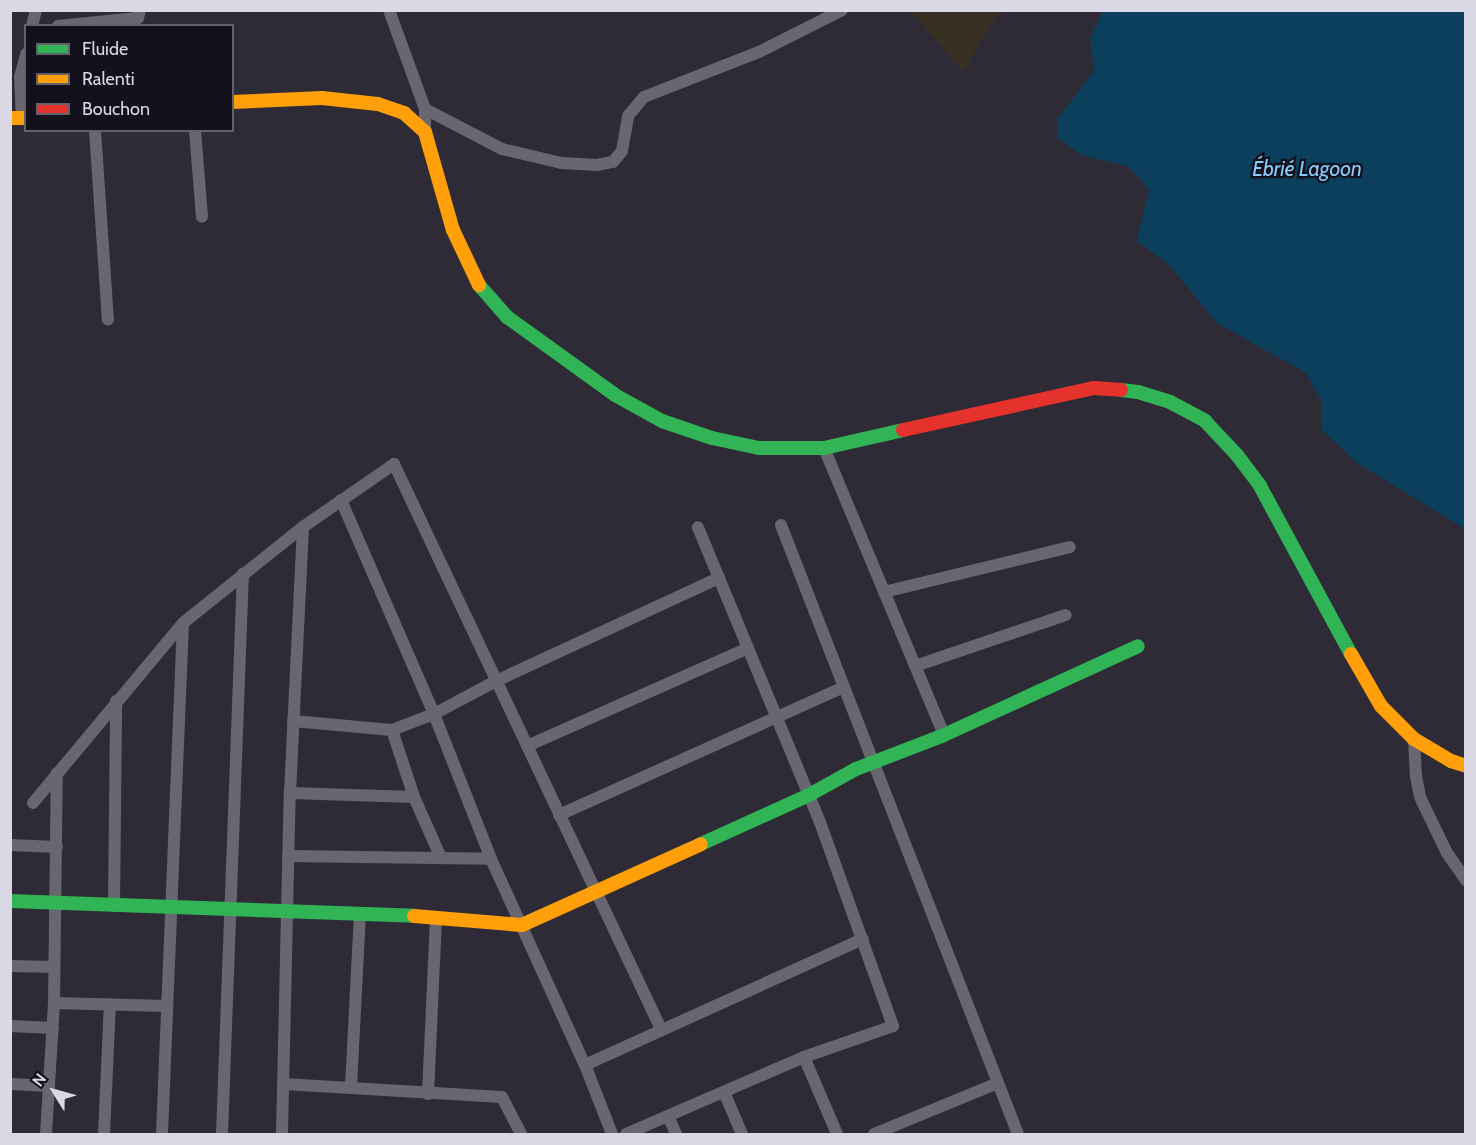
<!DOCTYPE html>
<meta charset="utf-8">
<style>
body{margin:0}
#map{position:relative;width:1476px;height:1145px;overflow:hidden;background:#2e2b36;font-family:Cabin,sans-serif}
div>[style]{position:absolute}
.industrial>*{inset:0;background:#373023}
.water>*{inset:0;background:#0b3f5c}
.street>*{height:12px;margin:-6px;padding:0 6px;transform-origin:6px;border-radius:6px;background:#696670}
.fast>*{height:14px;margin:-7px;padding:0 7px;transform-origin:7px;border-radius:7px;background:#30b455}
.slow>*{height:14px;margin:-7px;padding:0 7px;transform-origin:7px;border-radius:7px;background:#ff9f0a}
.jam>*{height:14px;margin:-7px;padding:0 7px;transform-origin:7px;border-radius:7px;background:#e5322d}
span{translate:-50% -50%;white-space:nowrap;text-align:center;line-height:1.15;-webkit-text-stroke:4.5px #13111b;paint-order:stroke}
.water-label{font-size:21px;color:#89ccfb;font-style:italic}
.frame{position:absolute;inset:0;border:12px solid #dbd8e6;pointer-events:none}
.legend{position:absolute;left:24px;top:24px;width:210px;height:108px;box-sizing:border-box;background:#13111b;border:2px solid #63616c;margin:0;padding:8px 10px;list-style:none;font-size:18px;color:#dbd8e6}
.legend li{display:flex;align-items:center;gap:12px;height:30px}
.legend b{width:30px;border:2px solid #63616c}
.north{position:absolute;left:24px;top:1061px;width:60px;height:60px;-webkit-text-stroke:4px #13111b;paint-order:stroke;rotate:307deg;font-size:16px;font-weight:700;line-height:24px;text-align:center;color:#dbd8e6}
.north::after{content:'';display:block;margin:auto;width:21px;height:27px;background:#dbd8e6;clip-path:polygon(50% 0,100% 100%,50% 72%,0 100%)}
</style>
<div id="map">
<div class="industrial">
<i style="clip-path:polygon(911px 11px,1006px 11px,995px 18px,963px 72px)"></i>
</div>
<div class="water">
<i style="clip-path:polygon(1103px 11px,1465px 11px,1465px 529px,1357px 463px,1322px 430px,1321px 400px,1306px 373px,1217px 323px,1168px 264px,1137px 241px,1149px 190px,1138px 176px,1126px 166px,1081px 155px,1058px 138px,1058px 118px,1094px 71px,1090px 38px)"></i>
</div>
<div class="street">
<i style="left:389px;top:10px;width:105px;rotate:70deg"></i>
<i style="left:425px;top:109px;width:23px;rotate:90deg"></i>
<i style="left:32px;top:26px;width:16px;rotate:-76deg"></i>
<i style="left:58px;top:26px;width:80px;rotate:-5.7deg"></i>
<i style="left:138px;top:18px;width:8px;rotate:-76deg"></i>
<i style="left:425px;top:109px;width:87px;rotate:27.5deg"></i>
<i style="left:502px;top:149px;width:61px;rotate:13.3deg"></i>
<i style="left:561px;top:163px;width:36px;rotate:3deg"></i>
<i style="left:597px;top:165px;width:16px;rotate:-11deg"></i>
<i style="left:613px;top:162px;width:14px;rotate:-51deg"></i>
<i style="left:622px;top:151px;width:36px;rotate:-80deg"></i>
<i style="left:628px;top:116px;width:25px;rotate:-50deg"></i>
<i style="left:644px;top:97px;width:123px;rotate:-21.4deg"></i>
<i style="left:759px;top:52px;width:93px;rotate:-26.8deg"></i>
<i style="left:22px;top:118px;width:41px;rotate:-92.8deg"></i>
<i style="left:20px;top:77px;width:24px;rotate:-75deg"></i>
<i style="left:95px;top:130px;width:190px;rotate:86.1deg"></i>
<i style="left:195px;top:130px;width:87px;rotate:85.4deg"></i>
<i style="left:824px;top:448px;width:311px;rotate:67.3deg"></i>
<i style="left:341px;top:500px;width:233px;rotate:66.5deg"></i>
<i style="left:434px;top:714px;width:156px;rotate:68.5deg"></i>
<i style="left:491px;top:859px;width:226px;rotate:65.5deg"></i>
<i style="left:585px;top:1065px;width:74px;rotate:68.6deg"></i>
<i style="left:781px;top:525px;width:653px;rotate:68.74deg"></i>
<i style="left:884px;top:592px;width:191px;rotate:-13.6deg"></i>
<i style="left:915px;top:666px;width:159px;rotate:-18.7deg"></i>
<i style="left:293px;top:721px;width:99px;rotate:5.2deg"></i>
<i style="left:392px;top:730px;width:45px;rotate:-20.9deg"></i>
<i style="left:434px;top:714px;width:70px;rotate:-28deg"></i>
<i style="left:496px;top:681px;width:246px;rotate:-24.8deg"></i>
<i style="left:392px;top:730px;width:71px;rotate:71.8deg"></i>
<i style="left:414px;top:797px;width:67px;rotate:66.1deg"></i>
<i style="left:1414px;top:739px;width:37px;rotate:87deg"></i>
<i style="left:1416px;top:776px;width:21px;rotate:79deg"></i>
<i style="left:1420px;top:797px;width:62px;rotate:64.3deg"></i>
<i style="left:1447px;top:853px;width:33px;rotate:55deg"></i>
<i style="left:527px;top:746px;width:242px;rotate:-23.9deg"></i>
<i style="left:290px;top:793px;width:124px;rotate:1.8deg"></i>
<i style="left:33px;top:803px;width:234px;rotate:-50.2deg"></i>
<i style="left:183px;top:623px;width:154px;rotate:-38.7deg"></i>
<i style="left:303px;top:527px;width:111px;rotate:-34.7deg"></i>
<i style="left:394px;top:464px;width:625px;rotate:64.71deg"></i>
<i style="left:559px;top:815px;width:312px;rotate:-24.2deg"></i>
<i style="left:10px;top:845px;width:47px;rotate:2.4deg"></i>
<i style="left:288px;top:856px;width:203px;rotate:0.8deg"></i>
<i style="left:114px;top:906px;width:205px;rotate:-89.4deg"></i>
<i style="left:10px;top:966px;width:44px;rotate:1.3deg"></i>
<i style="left:54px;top:1003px;width:112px;rotate:1.5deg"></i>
<i style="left:10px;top:1026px;width:43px;rotate:2.7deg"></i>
<i style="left:804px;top:1057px;width:84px;rotate:66.8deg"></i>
<i style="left:585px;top:1065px;width:305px;rotate:-24.4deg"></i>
<i style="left:10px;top:1084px;width:39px;rotate:3deg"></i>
<i style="left:284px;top:1084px;width:218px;rotate:3.4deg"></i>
<i style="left:502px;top:1097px;width:42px;rotate:62.8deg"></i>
<i style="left:351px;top:1086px;width:173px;rotate:-87deg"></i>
<i style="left:724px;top:1092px;width:46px;rotate:66.8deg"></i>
<i style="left:428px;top:1094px;width:177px;rotate:-87.4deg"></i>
<i style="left:668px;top:1116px;width:20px;rotate:66deg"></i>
<i style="left:46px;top:1134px;width:131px;rotate:-86.5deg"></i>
<i style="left:54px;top:1003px;width:230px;rotate:-89.3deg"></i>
<i style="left:104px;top:1134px;width:130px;rotate:-87.4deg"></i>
<i style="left:162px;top:1134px;width:511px;rotate:-87.65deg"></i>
<i style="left:222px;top:1134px;width:561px;rotate:-87.86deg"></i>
<i style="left:282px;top:1134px;width:341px;rotate:-88.7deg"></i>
<i style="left:290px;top:793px;width:266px;rotate:-87.2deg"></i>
<i style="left:626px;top:1134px;width:194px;rotate:-23.4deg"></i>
<i style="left:804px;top:1057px;width:94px;rotate:-19.2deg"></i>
<i style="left:893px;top:1026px;width:217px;rotate:-109.7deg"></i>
<i style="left:820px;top:822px;width:319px;rotate:-112.5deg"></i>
<i style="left:874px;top:1134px;width:134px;rotate:-22.4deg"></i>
</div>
<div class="fast">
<i style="left:479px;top:285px;width:43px;rotate:48.8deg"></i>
<i style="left:507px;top:317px;width:133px;rotate:35.8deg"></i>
<i style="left:615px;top:395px;width:54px;rotate:29deg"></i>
<i style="left:662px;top:421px;width:53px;rotate:18.8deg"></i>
<i style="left:712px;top:438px;width:48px;rotate:12deg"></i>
<i style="left:759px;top:448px;width:65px"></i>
<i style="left:824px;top:448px;width:81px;rotate:-12.8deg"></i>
<i style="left:1121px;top:390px;width:17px;rotate:7deg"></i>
<i style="left:1138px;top:392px;width:34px;rotate:17deg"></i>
<i style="left:1170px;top:402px;width:40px;rotate:28deg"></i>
<i style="left:1205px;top:421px;width:47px;rotate:46.7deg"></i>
<i style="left:1237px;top:455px;width:39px;rotate:53deg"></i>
<i style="left:1260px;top:486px;width:191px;rotate:61.6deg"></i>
<i style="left:701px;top:844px;width:119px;rotate:-24.4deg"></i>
<i style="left:809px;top:795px;width:54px;rotate:-29deg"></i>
<i style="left:856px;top:769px;width:94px;rotate:-21.1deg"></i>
<i style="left:944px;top:735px;width:213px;rotate:-24.6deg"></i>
<i style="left:10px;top:901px;width:404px;rotate:2.1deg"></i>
</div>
<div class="slow">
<i style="left:232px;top:102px;width:90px;rotate:-2.5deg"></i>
<i style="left:322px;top:98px;width:56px;rotate:6.1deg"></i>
<i style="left:378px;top:104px;width:28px;rotate:19deg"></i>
<i style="left:404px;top:113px;width:28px;rotate:42deg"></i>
<i style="left:425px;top:132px;width:102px;rotate:74.1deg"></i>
<i style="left:453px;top:230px;width:61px;rotate:64.7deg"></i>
<i style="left:10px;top:118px;width:16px"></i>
<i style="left:1351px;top:654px;width:60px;rotate:60deg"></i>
<i style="left:1381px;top:706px;width:47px;rotate:45deg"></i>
<i style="left:1414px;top:739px;width:43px;rotate:30.7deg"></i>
<i style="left:1451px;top:761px;width:16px;rotate:18deg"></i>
<i style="left:414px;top:916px;width:108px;rotate:4.8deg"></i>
<i style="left:522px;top:925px;width:196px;rotate:-24.3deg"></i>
</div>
<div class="jam">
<i style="left:903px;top:430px;width:196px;rotate:-12.4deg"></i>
<i style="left:1094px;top:388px;width:27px;rotate:4deg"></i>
</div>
<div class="water-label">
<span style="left:1307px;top:169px">Ébrié Lagoon</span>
</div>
<div class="frame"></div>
<ul class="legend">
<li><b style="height:8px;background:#30b455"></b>Fluide</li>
<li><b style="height:8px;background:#ff9f0a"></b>Ralenti</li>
<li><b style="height:8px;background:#e5322d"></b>Bouchon</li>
</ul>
<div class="north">N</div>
</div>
